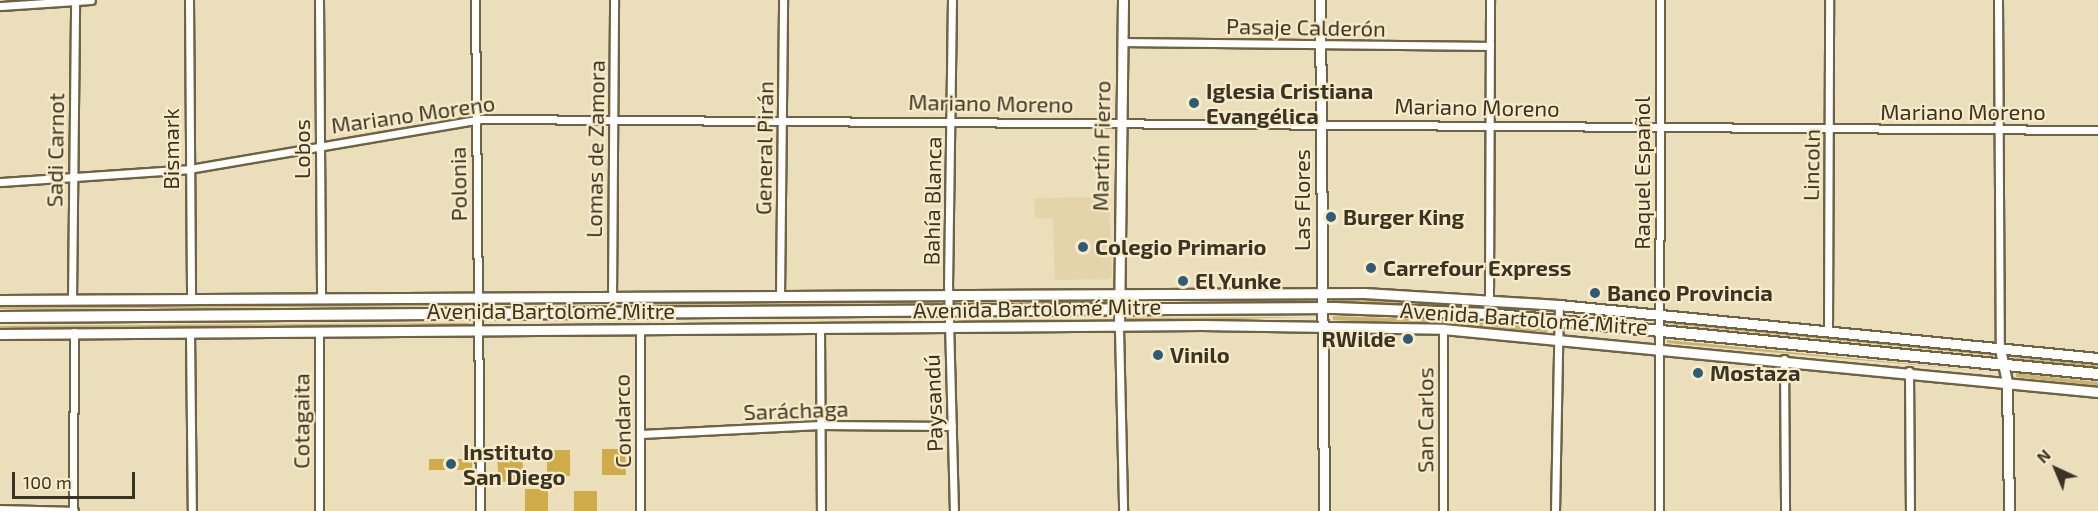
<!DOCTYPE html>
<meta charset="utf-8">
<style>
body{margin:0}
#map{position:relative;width:2098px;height:511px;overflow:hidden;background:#ebdeba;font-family:"Exo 2",sans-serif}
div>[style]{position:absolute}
.built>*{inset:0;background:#e5d4aa}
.green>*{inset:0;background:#cab272}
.building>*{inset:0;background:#d0ac48}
.roads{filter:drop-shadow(2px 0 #6f6344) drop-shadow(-2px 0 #6f6344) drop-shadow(0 2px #6f6344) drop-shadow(0 -2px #6f6344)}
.street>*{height:7px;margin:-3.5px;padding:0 3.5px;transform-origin:3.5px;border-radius:3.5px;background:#fff}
.secondary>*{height:9px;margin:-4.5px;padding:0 4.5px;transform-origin:4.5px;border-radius:4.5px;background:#fff}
.primary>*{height:10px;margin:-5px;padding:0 5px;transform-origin:5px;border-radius:5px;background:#fff}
.dots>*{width:16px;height:16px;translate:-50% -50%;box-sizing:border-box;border:3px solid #f8ebc7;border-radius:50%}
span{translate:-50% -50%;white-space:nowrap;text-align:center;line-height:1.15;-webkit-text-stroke:4.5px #f8ebc7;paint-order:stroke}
.street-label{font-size:22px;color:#393426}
.poi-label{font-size:22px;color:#393426;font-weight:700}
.left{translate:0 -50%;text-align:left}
.right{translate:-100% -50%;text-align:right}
.north{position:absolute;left:2026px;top:439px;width:60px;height:60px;-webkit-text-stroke:4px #f8ebc7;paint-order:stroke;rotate:316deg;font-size:16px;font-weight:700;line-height:24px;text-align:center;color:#393426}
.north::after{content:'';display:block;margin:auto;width:21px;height:27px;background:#393426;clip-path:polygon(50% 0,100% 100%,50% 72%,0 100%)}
.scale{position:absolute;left:12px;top:472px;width:123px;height:27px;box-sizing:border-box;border:3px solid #393426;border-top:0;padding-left:8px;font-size:18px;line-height:21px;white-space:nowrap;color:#393426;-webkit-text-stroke:4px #f8ebc7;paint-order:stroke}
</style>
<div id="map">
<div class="built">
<i style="clip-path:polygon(1109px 197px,1112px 274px,1109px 279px,1055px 280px,1053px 219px,1035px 218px,1034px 198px)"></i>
</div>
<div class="green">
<i style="clip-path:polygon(1332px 296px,1487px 303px,1550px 308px,1551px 312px,1332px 301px)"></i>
<i style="clip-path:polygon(1113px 298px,1112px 303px,955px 303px,955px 299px)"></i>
<i style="clip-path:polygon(937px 299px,938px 303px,492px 307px)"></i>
<i style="clip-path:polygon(469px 304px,468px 306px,0 309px,0 305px)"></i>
<i style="clip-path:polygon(1333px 316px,1447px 320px,1548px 328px,1547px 332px,1333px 320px)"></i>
<i style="clip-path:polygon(1309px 317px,1127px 322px,1127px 318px)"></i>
<i style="clip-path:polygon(1112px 319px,1113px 322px,956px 324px,957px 320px)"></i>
<i style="clip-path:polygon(937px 320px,491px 329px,491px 325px)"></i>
<i style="clip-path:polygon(1668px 320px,1995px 353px,1995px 356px,1668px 324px)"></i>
<i style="clip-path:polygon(469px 323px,469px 325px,0 329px,0 326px)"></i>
<i style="clip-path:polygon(1667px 340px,1993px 372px,1667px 343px)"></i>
<i style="clip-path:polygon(2014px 355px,2098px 363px,2098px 368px,2014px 359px)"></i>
<i style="clip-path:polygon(2016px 373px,2098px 382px,2098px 386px,2016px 377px)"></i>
</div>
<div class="building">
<i style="clip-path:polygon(602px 449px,625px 449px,626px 475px,602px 475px)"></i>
<i style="clip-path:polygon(547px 450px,570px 450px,570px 476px,547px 476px)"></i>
<i style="clip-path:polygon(522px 456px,524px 480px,499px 482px,497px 457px)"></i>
<i style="clip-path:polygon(429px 459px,472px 459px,472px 470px,429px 470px)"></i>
<i style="clip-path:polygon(525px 489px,548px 489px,548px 511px,525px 511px)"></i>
<i style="clip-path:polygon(574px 491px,597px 491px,597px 511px,574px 511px)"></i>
</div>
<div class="roads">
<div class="street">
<i style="left:189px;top:0;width:299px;rotate:89.6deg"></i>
<i style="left:319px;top:0;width:298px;rotate:89.6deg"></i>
<i style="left:475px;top:0;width:511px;rotate:89.44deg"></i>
<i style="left:952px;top:0;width:283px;rotate:90.8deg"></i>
<i style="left:948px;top:283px;width:228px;rotate:88.5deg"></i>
<i style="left:1998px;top:0;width:349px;rotate:89.7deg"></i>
<i style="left:0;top:6px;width:91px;rotate:-3.8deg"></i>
<i style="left:1123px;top:42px;width:367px;rotate:0.6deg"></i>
<i style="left:0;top:182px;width:189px;rotate:-3.9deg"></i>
<i style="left:189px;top:169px;width:297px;rotate:-9.7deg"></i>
<i style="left:482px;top:119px;width:1616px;rotate:0.39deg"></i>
<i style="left:780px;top:296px;width:296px;rotate:-89.4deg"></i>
<i style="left:612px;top:298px;width:298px;rotate:-89.6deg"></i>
<i style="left:1489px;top:299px;width:299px;rotate:-89.8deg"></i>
<i style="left:72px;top:300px;width:300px;rotate:-89.4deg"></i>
<i style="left:1119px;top:328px;width:183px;rotate:88.7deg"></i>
<i style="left:820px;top:329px;width:182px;rotate:89.7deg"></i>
<i style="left:1443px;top:329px;width:182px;rotate:90deg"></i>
<i style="left:319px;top:331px;width:180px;rotate:90deg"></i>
<i style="left:640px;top:331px;width:180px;rotate:90deg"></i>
<i style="left:1828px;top:331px;width:331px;rotate:-89.8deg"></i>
<i style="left:190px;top:332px;width:179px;rotate:89.4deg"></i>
<i style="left:1784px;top:359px;width:152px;rotate:89.6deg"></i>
<i style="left:1909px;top:371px;width:140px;rotate:89.6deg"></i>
<i style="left:641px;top:434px;width:179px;rotate:-2.9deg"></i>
<i style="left:820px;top:425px;width:132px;rotate:0.4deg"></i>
<i style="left:0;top:509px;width:74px;rotate:1.5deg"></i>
<i style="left:73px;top:511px;width:179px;rotate:-89.7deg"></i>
<i style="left:1555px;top:511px;width:206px;rotate:-88.9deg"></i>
<i style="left:1659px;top:511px;width:511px;rotate:-89.89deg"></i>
</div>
<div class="secondary">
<i style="left:1320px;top:0;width:511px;rotate:89.55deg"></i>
<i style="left:0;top:300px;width:1364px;rotate:-0.29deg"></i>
<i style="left:1364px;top:293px;width:195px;rotate:3.5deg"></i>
<i style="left:1559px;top:305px;width:542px;rotate:5.62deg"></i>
<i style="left:1119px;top:328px;width:328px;rotate:-89.3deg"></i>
<i style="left:0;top:334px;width:1201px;rotate:-0.43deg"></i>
<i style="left:1201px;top:325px;width:242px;rotate:0.9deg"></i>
<i style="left:1443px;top:329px;width:658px;rotate:5.49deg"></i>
<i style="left:2000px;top:349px;width:34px;rotate:78deg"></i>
<i style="left:2007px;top:382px;width:129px;rotate:89.1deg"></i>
</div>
<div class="primary">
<i style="left:0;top:317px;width:1335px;rotate:-0.39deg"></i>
<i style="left:1335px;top:308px;width:153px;rotate:2.2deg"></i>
<i style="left:1488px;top:314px;width:613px;rotate:5.62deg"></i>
</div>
</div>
<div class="dots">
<i style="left:1194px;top:103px;background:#2d5c7b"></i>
<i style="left:1331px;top:217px;background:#2d5c7b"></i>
<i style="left:1083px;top:247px;background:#2d5c7b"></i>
<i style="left:1371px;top:268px;background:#2d5c7b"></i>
<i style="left:1183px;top:281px;background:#2d5c7b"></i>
<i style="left:1595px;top:293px;background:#2d5c7b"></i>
<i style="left:1408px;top:339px;background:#2d5c7b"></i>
<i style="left:1158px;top:355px;background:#2d5c7b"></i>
<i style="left:1698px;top:373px;background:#2d5c7b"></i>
<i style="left:451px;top:464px;background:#2d5c7b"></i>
</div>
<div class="street-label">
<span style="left:1306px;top:27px;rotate:1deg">Pasaje Calderón</span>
<span style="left:991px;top:103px;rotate:1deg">Mariano Moreno</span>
<span style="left:1477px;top:107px;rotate:1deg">Mariano Moreno</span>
<span style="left:1963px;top:112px">Mariano Moreno</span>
<span style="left:413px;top:114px;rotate:-8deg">Mariano Moreno</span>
<span style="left:1101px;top:146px;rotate:-89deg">Martín Fierro</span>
<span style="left:764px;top:148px;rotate:-89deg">General Pirán</span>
<span style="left:171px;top:149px;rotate:-90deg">Bismark</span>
<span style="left:302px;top:149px;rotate:-90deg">Lobos</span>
<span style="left:595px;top:149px;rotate:-89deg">Lomas de Zamora</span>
<span style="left:55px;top:150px;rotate:-89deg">Sadi Carnot</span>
<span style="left:1811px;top:165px;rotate:-89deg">Lincoln</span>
<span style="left:1642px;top:173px;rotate:-90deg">Raquel Español</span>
<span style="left:458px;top:184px;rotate:-91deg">Polonia</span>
<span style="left:1302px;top:200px;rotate:-90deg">Las Flores</span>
<span style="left:932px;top:201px;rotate:-89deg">Bahía Blanca</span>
<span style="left:1037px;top:308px;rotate:-1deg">Avenida Bartolomé Mitre</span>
<span style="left:551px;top:311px">Avenida Bartolomé Mitre</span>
<span style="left:1524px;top:318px;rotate:4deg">Avenida Bartolomé Mitre</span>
<span style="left:933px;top:403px;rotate:-92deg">Paysandú</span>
<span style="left:796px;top:410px;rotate:-2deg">Saráchaga</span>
<span style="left:1425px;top:420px;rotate:-90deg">San Carlos</span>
<span style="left:301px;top:421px;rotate:-90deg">Cotagaita</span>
<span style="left:622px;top:421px;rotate:-91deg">Condarco</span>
</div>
<div class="poi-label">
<span class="left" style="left:1206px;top:103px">Iglesia Cristiana<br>Evangélica</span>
<span class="left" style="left:1343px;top:217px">Burger King</span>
<span class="left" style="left:1095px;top:247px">Colegio Primario</span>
<span class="left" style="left:1383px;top:268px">Carrefour Express</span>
<span class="left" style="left:1195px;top:281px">El Yunke</span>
<span class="left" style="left:1607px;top:293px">Banco Provincia</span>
<span class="right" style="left:1396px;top:339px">RWilde</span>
<span class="left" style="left:1170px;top:355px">Vinilo</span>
<span class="left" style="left:1710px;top:373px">Mostaza</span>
<span class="left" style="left:463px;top:464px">Instituto<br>San Diego</span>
</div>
<div class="north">N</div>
<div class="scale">100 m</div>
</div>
